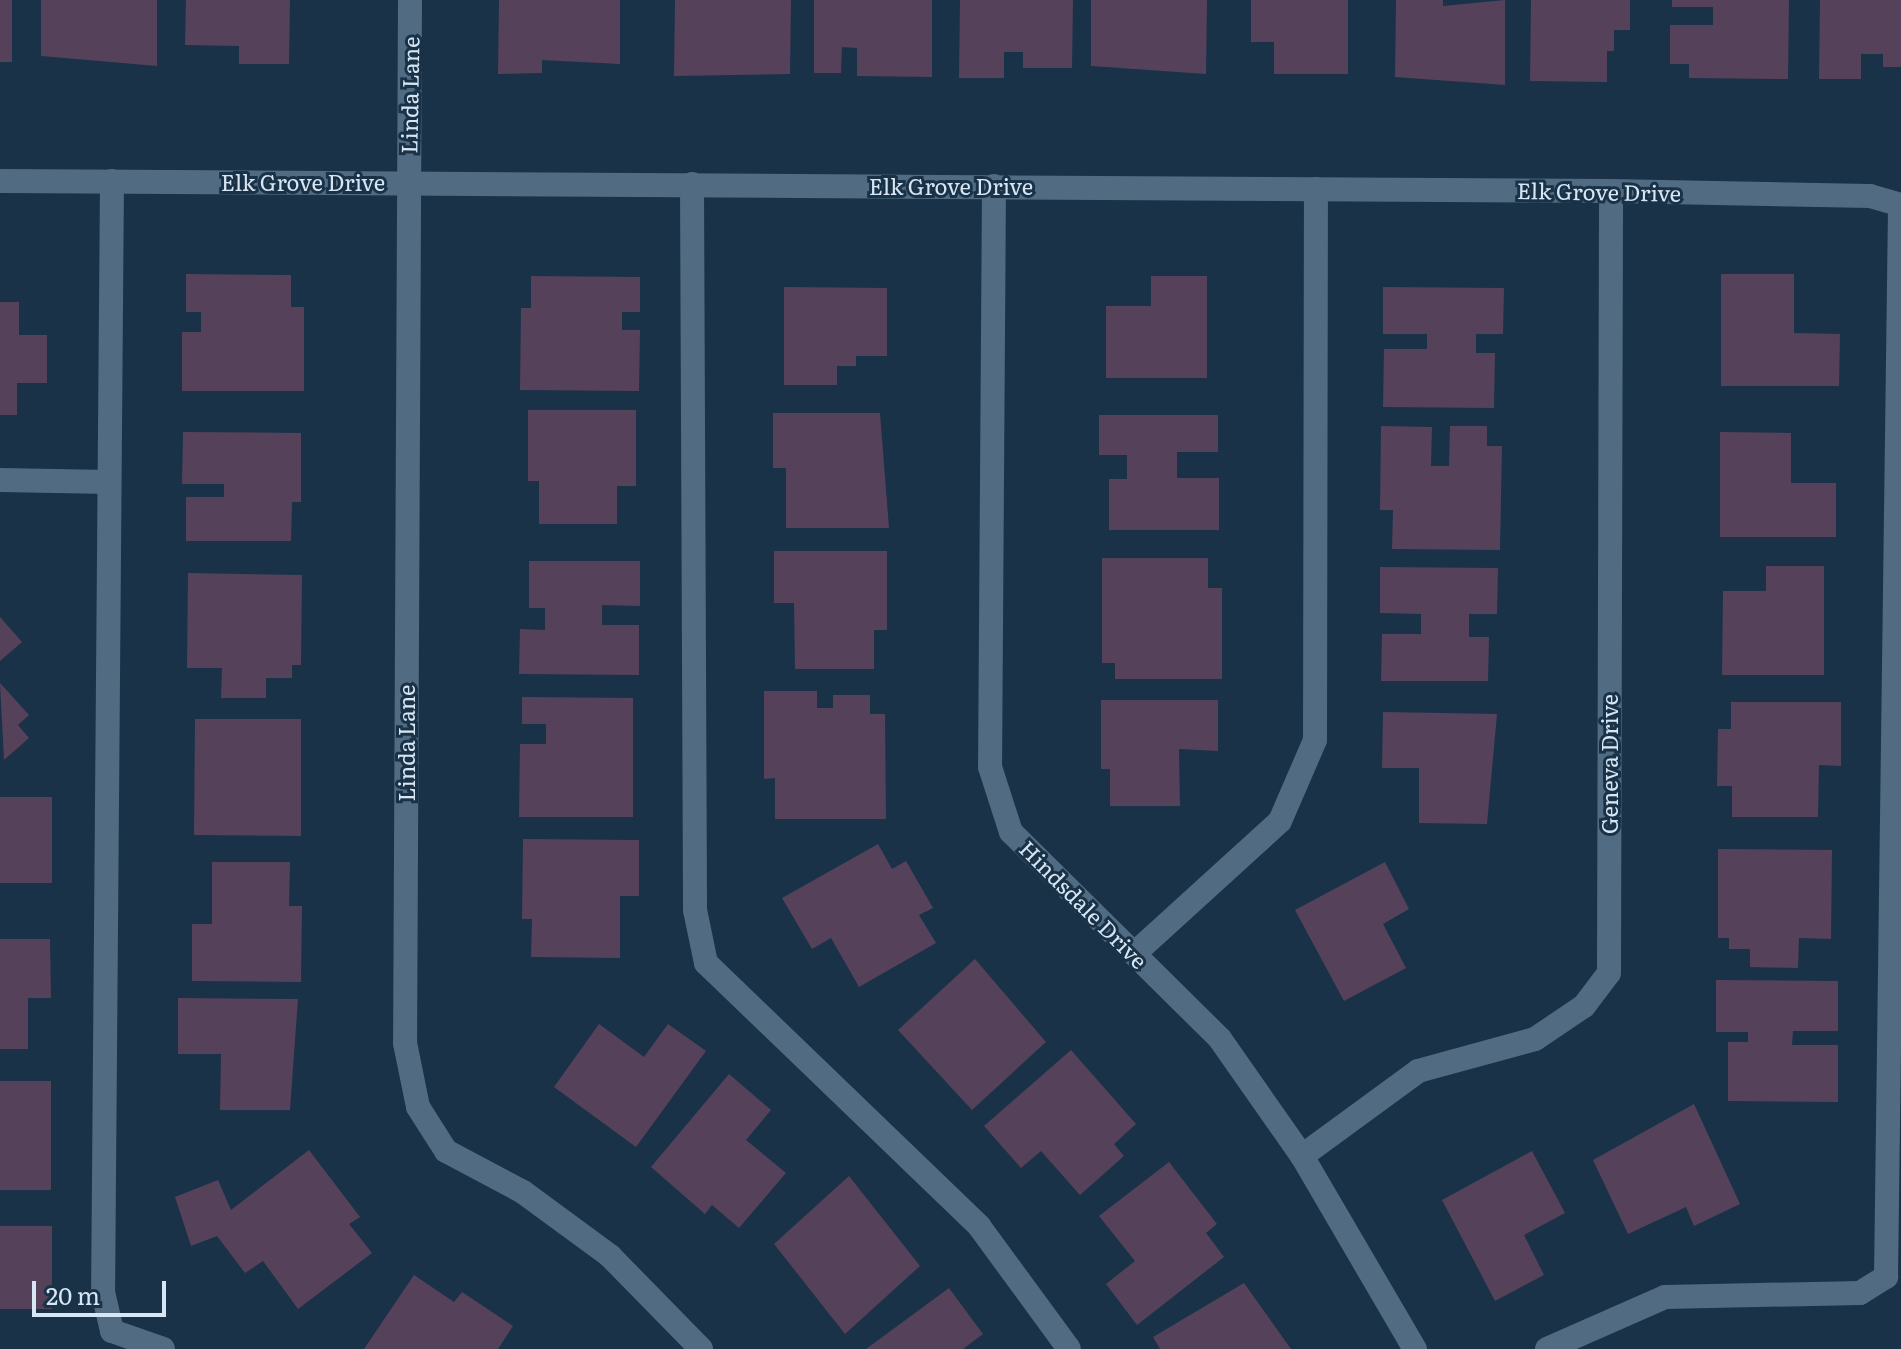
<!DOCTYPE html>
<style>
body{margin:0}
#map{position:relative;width:1901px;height:1349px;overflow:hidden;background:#193247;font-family:Literata,serif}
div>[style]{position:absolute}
.building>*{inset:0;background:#56415b}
.minor>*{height:24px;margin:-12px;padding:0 12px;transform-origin:12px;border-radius:12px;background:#506b82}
span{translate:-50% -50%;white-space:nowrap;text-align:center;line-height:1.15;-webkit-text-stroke:6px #193247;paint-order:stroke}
.street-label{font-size:22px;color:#d7e6f4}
.scale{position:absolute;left:32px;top:1281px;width:134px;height:36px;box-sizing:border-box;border:4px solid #d7e6f4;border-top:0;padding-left:10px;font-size:24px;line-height:28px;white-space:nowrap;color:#d7e6f4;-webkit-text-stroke:6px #193247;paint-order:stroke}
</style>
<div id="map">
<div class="building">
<i style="clip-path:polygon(0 0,12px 0,12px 62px,0 62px)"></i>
<i style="clip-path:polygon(41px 0,157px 0,157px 66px,41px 56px)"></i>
<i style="clip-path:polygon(186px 0,290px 0,289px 64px,239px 64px,239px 46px,185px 45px)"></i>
<i style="clip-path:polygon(499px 0,620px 0,620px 64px,542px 60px,542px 73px,498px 74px)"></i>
<i style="clip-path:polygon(675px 0,791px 0,790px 74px,674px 76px)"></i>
<i style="clip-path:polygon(814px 0,932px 0,932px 77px,857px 76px,857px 48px,842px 47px,841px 73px,814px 73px)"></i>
<i style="clip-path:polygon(960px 0,1073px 0,1072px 68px,1023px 68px,1023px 52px,1004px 52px,1004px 78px,959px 78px)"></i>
<i style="clip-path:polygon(1091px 0,1207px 0,1206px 74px,1091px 66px)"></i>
<i style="clip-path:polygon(1251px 0,1348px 0,1348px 74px,1274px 74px,1274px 42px,1251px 42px)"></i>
<i style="clip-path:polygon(1396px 0,1443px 0,1443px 6px,1505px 0,1505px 85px,1395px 77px)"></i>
<i style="clip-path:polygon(1531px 0,1630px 0,1630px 30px,1614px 30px,1614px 51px,1607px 51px,1607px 82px,1530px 81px)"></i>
<i style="clip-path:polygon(1672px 0,1789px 0,1788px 79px,1689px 78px,1689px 64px,1670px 64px,1670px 25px,1713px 25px,1713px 7px,1672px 7px)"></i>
<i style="clip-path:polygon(1820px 0,1901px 0,1901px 67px,1883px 67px,1883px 54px,1861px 54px,1861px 79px,1819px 79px)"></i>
<i style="clip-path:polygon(186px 274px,291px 275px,291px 307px,304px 307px,304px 391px,182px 391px,182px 332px,201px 332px,201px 312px,186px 312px)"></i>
<i style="clip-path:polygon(1721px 274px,1794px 274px,1794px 333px,1840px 334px,1839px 386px,1721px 386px)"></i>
<i style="clip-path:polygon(531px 276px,640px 277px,640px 312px,622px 312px,622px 330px,640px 330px,639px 391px,520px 390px,521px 308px,531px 308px)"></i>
<i style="clip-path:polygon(1151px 276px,1207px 276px,1207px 378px,1106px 378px,1106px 306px,1151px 306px)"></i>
<i style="clip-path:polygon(784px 287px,887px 288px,887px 356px,856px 356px,856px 366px,837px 366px,837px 385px,784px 385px)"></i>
<i style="clip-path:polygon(1383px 287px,1504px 288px,1503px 334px,1476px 334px,1476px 353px,1495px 353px,1494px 408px,1383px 407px,1384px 349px,1427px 349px,1427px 334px,1383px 334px)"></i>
<i style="clip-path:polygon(0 302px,19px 302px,19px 335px,47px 335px,47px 383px,17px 383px,17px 415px,0 415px)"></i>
<i style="clip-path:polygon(528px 410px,636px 410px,636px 486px,617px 486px,617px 524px,539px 524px,539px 481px,528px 481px)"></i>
<i style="clip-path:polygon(773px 413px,880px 413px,889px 528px,786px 528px,786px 468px,773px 468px)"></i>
<i style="clip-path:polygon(1099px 415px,1218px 415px,1218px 452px,1177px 452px,1177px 478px,1219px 478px,1219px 530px,1109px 530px,1109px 479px,1127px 479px,1127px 455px,1099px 455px)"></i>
<i style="clip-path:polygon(1381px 426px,1432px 427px,1431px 466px,1449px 466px,1450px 426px,1487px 426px,1487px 446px,1502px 446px,1500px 550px,1392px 549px,1393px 510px,1380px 510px)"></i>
<i style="clip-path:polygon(183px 432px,301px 433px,301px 502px,292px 502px,291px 541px,186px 541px,186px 497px,224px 497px,224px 484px,182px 484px)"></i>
<i style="clip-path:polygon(1720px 432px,1791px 433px,1791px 483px,1836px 483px,1836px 537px,1720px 537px)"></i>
<i style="clip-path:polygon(774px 551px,887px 551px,887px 630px,874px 630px,874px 669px,795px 669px,794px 603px,774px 603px)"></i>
<i style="clip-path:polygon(1102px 558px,1208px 558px,1208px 588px,1222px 588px,1222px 679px,1115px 679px,1115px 663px,1102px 663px)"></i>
<i style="clip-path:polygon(529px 561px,640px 561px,640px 606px,602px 605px,602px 625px,639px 625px,639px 675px,519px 674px,520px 629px,545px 630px,545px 608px,529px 608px)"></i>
<i style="clip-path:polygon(1766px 566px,1824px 566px,1824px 675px,1722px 675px,1723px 591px,1766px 591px)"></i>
<i style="clip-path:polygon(1380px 567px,1498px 568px,1497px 614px,1469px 614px,1469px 637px,1489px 637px,1488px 681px,1381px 681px,1382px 634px,1421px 634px,1421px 614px,1380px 613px)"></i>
<i style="clip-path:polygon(188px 573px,302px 575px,301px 665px,292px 665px,292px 678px,266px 678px,266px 698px,221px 698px,222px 668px,187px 668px)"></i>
<i style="clip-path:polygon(0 617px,22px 642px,0 661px)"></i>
<i style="clip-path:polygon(0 683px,29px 715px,18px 725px,29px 738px,4px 760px)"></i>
<i style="clip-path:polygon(764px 691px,817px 691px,817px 708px,833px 708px,833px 695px,870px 695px,870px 714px,885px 714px,886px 819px,775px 819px,775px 778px,764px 779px)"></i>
<i style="clip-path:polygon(522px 697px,633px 698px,633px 817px,519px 817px,520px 744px,546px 744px,546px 724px,522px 724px)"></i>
<i style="clip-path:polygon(1101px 700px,1218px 700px,1218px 751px,1179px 749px,1180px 806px,1110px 806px,1110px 769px,1101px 769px)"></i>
<i style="clip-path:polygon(1731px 702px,1841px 702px,1841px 766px,1819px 765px,1818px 817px,1732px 817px,1732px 786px,1717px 786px,1718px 729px,1731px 729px)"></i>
<i style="clip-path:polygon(1383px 712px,1497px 714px,1487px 824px,1419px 823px,1419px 768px,1382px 768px)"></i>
<i style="clip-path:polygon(195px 719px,301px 719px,301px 836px,194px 835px)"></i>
<i style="clip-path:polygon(0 797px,52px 797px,52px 883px,0 883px)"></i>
<i style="clip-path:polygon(523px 839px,639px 840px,639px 896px,620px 896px,620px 958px,531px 957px,532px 919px,522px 919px)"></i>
<i style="clip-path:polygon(878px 844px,892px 869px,906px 861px,933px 908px,919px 915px,936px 943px,859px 987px,831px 938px,812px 949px,782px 898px)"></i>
<i style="clip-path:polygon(1718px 849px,1832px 850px,1831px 939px,1799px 938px,1798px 968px,1750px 967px,1750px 949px,1729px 949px,1729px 938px,1718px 938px)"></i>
<i style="clip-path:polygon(212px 862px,290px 862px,289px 906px,302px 906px,301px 982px,192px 981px,192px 924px,212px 924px)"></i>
<i style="clip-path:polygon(1385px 862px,1409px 909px,1383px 924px,1406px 968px,1344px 1001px,1295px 910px)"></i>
<i style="clip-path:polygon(0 939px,50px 939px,51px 998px,28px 998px,28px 1049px,0 1049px)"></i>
<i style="clip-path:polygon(975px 959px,1046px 1042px,972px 1110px,898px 1030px)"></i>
<i style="clip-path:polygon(1716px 980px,1838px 981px,1838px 1031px,1793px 1031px,1792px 1045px,1838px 1045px,1838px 1102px,1728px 1101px,1728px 1042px,1748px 1042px,1748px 1032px,1716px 1032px)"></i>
<i style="clip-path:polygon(178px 998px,298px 999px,290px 1110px,220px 1110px,221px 1054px,178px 1054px)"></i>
<i style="clip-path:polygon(599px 1024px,644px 1057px,668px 1024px,706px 1051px,636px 1147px,554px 1087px)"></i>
<i style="clip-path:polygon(1071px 1050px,1136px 1124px,1114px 1144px,1124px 1156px,1080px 1195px,1041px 1151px,1021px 1168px,984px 1126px)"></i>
<i style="clip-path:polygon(729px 1074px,771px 1110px,746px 1140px,786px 1173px,739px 1228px,712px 1205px,705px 1214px,651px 1167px)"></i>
<i style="clip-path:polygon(0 1081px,51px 1081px,51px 1190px,0 1190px)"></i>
<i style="clip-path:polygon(1694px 1104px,1740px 1204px,1694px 1226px,1686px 1207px,1628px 1234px,1593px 1160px)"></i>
<i style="clip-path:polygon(309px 1150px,360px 1217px,349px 1224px,372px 1253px,298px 1309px,263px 1261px,245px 1273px,217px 1236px,191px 1246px,175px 1197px,218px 1180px,231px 1210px)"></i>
<i style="clip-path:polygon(1532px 1151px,1565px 1213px,1524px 1235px,1544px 1275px,1495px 1301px,1442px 1200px)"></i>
<i style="clip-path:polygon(1169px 1162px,1217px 1224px,1206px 1233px,1224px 1257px,1137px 1325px,1106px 1284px,1135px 1261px,1099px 1216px)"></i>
<i style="clip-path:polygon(849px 1176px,920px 1266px,845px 1334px,774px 1244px)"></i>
<i style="clip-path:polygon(0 1226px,52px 1226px,52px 1309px,0 1309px)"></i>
<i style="clip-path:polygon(414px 1275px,454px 1302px,462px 1292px,513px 1326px,498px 1349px,364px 1349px)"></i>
<i style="clip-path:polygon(1244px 1283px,1291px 1349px,1160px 1349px,1153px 1337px)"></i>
<i style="clip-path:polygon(949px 1288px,983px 1334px,963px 1349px,866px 1349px)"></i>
</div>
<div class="minor">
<i style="left:410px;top:0;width:1043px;rotate:90.27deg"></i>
<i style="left:405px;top:1043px;width:65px;rotate:78.5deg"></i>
<i style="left:418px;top:1107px;width:52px;rotate:57.5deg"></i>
<i style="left:446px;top:1151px;width:87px;rotate:28deg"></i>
<i style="left:523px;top:1192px;width:108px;rotate:36.3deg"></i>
<i style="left:610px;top:1256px;width:130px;rotate:45.6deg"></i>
<i style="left:0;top:181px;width:1611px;rotate:0.36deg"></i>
<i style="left:1611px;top:191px;width:259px;rotate:1.1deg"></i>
<i style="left:1870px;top:196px;width:32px;rotate:16deg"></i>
<i style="left:112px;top:181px;width:1111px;rotate:90.46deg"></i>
<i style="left:103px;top:1292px;width:40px;rotate:77deg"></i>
<i style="left:112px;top:1331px;width:54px;rotate:19.4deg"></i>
<i style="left:692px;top:184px;width:726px;rotate:89.76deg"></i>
<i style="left:695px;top:910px;width:54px;rotate:78.3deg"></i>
<i style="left:706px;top:963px;width:379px;rotate:43.9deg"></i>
<i style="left:979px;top:1226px;width:152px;rotate:53.8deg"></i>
<i style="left:994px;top:186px;width:581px;rotate:90.39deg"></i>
<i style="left:990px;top:767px;width:68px;rotate:72.1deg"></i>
<i style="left:1011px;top:832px;width:294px;rotate:44.7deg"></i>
<i style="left:1220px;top:1039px;width:143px;rotate:55deg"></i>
<i style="left:1302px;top:1156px;width:224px;rotate:59.7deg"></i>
<i style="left:0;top:480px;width:109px;rotate:1.1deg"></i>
<i style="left:1134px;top:954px;width:197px;rotate:-42.3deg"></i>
<i style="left:1280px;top:821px;width:88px;rotate:-66.6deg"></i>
<i style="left:1315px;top:740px;width:551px;rotate:-89.9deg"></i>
<i style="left:1302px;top:1156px;width:144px;rotate:-36.2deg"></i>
<i style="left:1418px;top:1071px;width:121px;rotate:-15.3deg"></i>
<i style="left:1535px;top:1039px;width:59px;rotate:-34deg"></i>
<i style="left:1584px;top:1006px;width:41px;rotate:-52.9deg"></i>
<i style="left:1609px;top:973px;width:782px;rotate:-89.85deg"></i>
<i style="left:1547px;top:1349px;width:129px;rotate:-23.8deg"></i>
<i style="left:1665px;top:1297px;width:195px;rotate:-1.2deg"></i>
<i style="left:1860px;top:1293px;width:31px;rotate:-32deg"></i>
<i style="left:1886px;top:1277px;width:1072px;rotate:-89.25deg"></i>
</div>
<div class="street-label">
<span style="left:409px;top:95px;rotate:-89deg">Linda Lane</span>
<span style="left:303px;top:182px">Elk Grove Drive</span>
<span style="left:951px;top:186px">Elk Grove Drive</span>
<span style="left:1599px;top:191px;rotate:1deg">Elk Grove Drive</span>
<span style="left:406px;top:743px;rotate:-90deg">Linda Lane</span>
<span style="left:1609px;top:764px;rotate:-90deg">Geneva Drive</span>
<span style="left:1084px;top:904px;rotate:45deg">Hindsdale Drive</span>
</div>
<div class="scale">20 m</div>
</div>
